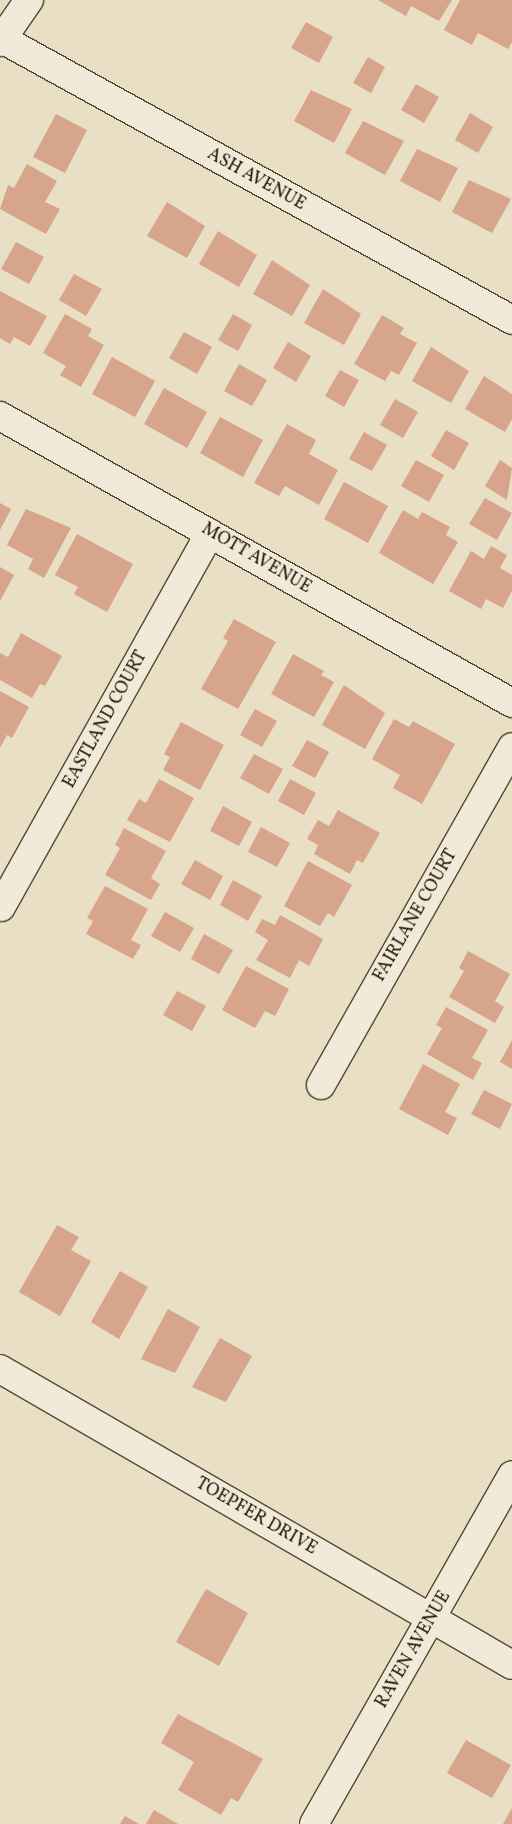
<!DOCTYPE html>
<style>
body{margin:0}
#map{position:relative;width:512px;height:1824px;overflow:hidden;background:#e8dfc4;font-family:Vollkorn,serif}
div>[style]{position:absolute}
.building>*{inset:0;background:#d7a48c}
.roads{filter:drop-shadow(1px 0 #594634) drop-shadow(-1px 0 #594634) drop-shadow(0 1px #594634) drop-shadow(0 -1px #594634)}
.minor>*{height:28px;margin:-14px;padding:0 14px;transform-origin:14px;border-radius:14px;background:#f0ead9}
span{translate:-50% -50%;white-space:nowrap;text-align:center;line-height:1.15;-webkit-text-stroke:4px #f0ead9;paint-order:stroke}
.street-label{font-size:18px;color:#291304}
</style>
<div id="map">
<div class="building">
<i style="clip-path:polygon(378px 0,452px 0,439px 21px,411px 6px,406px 16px)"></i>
<i style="clip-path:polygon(460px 0,512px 0,512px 42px,508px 49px,478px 33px,472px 45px,444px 30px)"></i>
<i style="clip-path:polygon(306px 22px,333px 37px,319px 63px,291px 48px)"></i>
<i style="clip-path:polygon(368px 57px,385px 67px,371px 93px,353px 83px)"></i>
<i style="clip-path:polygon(416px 84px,439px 97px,424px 123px,401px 110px)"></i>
<i style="clip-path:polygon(311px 90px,352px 109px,334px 143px,294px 121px)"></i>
<i style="clip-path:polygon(470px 113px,493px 127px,478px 153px,455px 140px)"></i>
<i style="clip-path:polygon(56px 114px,87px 130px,65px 173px,33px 157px)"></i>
<i style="clip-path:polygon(363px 121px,404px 141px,385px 175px,345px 153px)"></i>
<i style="clip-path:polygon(417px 149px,458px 168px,440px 202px,400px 181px)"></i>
<i style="clip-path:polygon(27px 164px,57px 181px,45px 202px,60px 209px,46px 234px,0 209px,8px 185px,14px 188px)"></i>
<i style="clip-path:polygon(469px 180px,511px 199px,492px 233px,452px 212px)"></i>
<i style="clip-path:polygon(167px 202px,205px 226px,187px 258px,147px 236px)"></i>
<i style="clip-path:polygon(218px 231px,257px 255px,239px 287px,199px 264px)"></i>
<i style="clip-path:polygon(16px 242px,44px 257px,29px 284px,1px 269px)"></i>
<i style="clip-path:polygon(272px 260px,310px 285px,292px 316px,253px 294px)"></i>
<i style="clip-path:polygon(74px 274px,102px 289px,86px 316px,59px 300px)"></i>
<i style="clip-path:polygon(323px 289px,361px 314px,344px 345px,304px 323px)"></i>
<i style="clip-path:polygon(0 291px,47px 316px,30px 346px,14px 337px,10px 344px,0 338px)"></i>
<i style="clip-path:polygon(65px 314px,92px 329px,88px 336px,104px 345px,81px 387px,60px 375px,66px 366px,43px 353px)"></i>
<i style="clip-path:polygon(233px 314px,252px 325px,238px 351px,218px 340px)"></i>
<i style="clip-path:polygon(382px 315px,404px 328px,400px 334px,417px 343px,399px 375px,391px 371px,385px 381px,354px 364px)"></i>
<i style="clip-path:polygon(184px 332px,212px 347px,197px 374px,169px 358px)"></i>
<i style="clip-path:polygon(288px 342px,311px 356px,296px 382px,273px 368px)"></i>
<i style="clip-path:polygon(431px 347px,469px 371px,451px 403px,412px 381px)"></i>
<i style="clip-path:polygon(112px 357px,155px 381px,135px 417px,92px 394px)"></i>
<i style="clip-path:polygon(239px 364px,267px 380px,252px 406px,224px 391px)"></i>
<i style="clip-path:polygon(340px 370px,359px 380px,344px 407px,325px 396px)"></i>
<i style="clip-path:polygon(484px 376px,512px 394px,512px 419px,505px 432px,465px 409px)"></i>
<i style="clip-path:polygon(164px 388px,207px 412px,187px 448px,144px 424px)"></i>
<i style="clip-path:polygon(395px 399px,418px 412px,403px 438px,380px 425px)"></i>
<i style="clip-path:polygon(220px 417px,263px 440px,243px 477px,200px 453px)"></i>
<i style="clip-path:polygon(287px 424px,316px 440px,309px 454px,338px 470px,319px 505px,285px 486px,279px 496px,254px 483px)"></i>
<i style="clip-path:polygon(446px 430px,469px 443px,454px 470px,431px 456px)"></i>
<i style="clip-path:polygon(364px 432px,387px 445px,372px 471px,349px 459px)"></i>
<i style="clip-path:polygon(416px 460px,444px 475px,429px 502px,401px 486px)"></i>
<i style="clip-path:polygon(500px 460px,512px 468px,507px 500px,485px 486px)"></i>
<i style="clip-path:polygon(344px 482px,388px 506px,368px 543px,324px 519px)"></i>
<i style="clip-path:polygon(485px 498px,512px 513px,497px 540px,469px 524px)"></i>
<i style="clip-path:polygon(0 503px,11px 509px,0 530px)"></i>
<i style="clip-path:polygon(26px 509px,71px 528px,44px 578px,28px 569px,33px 559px,7px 545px)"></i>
<i style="clip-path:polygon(403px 510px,418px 519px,422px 512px,450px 527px,446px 535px,458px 542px,433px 584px,379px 553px)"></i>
<i style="clip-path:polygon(77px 534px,133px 564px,107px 612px,74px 594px,78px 587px,55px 575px)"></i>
<i style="clip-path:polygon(491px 546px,507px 555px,500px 568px,512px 575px,512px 591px,503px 608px,486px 599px,481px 609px,449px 591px,471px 551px,484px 559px)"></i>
<i style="clip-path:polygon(0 567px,14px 575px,0 601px)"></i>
<i style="clip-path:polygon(234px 619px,276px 642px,238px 709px,201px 689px,228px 641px,223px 638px)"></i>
<i style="clip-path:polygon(21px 633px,62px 656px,45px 686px,40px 684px,32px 698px,0 680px,0 653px,8px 657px)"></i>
<i style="clip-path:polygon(293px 654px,324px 671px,321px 675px,334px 682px,314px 717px,271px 694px)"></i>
<i style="clip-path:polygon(344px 685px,385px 713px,365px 749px,322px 725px)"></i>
<i style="clip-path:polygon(0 691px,29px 707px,12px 738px,7px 735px,0 748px)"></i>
<i style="clip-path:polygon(255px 709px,277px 721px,262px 747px,240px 735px)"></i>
<i style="clip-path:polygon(394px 719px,409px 727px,413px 721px,455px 744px,422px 804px,393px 788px,400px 775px,372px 759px)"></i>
<i style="clip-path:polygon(181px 722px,224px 745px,200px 790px,163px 770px,170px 757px,164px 754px)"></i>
<i style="clip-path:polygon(307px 740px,329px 752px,315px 778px,292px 766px)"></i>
<i style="clip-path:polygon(254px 754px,283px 769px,269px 794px,240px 778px)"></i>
<i style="clip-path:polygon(159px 779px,194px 798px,170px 842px,127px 820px,139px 799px,146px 803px)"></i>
<i style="clip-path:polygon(290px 779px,316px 793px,304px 815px,278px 801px)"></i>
<i style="clip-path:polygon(223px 806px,252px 822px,239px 846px,210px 831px)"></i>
<i style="clip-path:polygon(338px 810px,380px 833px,363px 863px,357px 860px,350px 874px,314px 854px,318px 845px,307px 839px,318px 820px,329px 826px)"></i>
<i style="clip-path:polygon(261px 827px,290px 843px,277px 867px,248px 852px)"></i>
<i style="clip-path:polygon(124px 828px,166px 851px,151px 878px,160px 884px,151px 900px,105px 875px,120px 848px,115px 845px)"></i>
<i style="clip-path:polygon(195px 860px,223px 876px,210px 900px,181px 884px)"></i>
<i style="clip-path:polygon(308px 861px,352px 885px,334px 917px,328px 913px,320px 926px,284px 906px)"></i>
<i style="clip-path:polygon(233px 880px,262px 896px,248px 921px,220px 905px)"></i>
<i style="clip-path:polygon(105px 886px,148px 909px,131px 940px,141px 945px,133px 959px,86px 934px,93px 921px,87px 918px)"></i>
<i style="clip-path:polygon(165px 912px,194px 928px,180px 952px,151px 936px)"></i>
<i style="clip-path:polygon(280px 915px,323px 939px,309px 966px,299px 960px,290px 978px,256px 960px,268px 940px,255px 932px,262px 919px,275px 925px)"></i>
<i style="clip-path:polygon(204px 934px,233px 950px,219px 974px,191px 959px)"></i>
<i style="clip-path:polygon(468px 951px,510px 974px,495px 1001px,504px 1007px,495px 1023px,449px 997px,464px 971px,459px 968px)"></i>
<i style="clip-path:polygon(246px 966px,289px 989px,275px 1016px,265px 1011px,255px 1028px,222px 1010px)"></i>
<i style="clip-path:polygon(177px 991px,206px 1006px,192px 1031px,163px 1015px)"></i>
<i style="clip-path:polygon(446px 1007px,488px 1030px,472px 1058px,482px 1063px,473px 1080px,427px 1054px,442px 1028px,436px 1025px)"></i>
<i style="clip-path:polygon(512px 1040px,512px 1069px,500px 1062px)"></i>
<i style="clip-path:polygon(423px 1064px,460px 1084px,445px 1112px,457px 1118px,448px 1135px,399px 1109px)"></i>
<i style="clip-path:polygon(484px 1090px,512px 1104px,500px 1129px,471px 1114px)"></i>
<i style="clip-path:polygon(57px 1225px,79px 1237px,71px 1250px,91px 1261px,60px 1316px,19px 1292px)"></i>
<i style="clip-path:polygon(120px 1271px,148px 1287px,119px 1339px,91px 1322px)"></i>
<i style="clip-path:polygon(168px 1309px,200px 1327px,175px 1373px,141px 1359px)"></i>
<i style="clip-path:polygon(220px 1338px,252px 1356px,226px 1402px,192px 1387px)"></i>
<i style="clip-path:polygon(206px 1589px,248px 1613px,219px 1666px,176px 1642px)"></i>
<i style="clip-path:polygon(178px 1714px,263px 1759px,238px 1802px,231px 1798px,221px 1815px,178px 1790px,194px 1762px,161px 1743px)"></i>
<i style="clip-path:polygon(466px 1740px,511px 1765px,492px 1798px,447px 1773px)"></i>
<i style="clip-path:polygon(512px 1808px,512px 1824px,503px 1824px)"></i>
<i style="clip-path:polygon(154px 1810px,178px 1824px,146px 1824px)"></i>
<i style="clip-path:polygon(125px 1816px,139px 1824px,120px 1824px)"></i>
</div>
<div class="roads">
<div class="minor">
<i style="left:2px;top:39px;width:582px;rotate:28.85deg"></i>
<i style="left:0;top:42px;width:51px;rotate:-55.4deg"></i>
<i style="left:0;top:416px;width:587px;rotate:29.27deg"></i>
<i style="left:1px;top:907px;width:428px;rotate:-60.8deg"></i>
<i style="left:321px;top:1085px;width:388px;rotate:-60.5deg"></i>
<i style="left:0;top:1369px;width:591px;rotate:30.03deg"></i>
<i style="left:314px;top:1824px;width:401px;rotate:-60.4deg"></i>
</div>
</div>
<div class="street-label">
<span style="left:256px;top:180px;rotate:29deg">ASH AVENUE</span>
<span style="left:256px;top:559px;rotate:30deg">MOTT AVENUE</span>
<span style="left:106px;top:720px;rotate:-61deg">EASTLAND COURT</span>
<span style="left:416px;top:916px;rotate:-60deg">FAIRLANE COURT</span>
<span style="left:256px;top:1517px;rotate:30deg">TOEPFER DRIVE</span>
<span style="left:414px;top:1650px;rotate:-60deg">RAVEN AVENUE</span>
</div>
</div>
